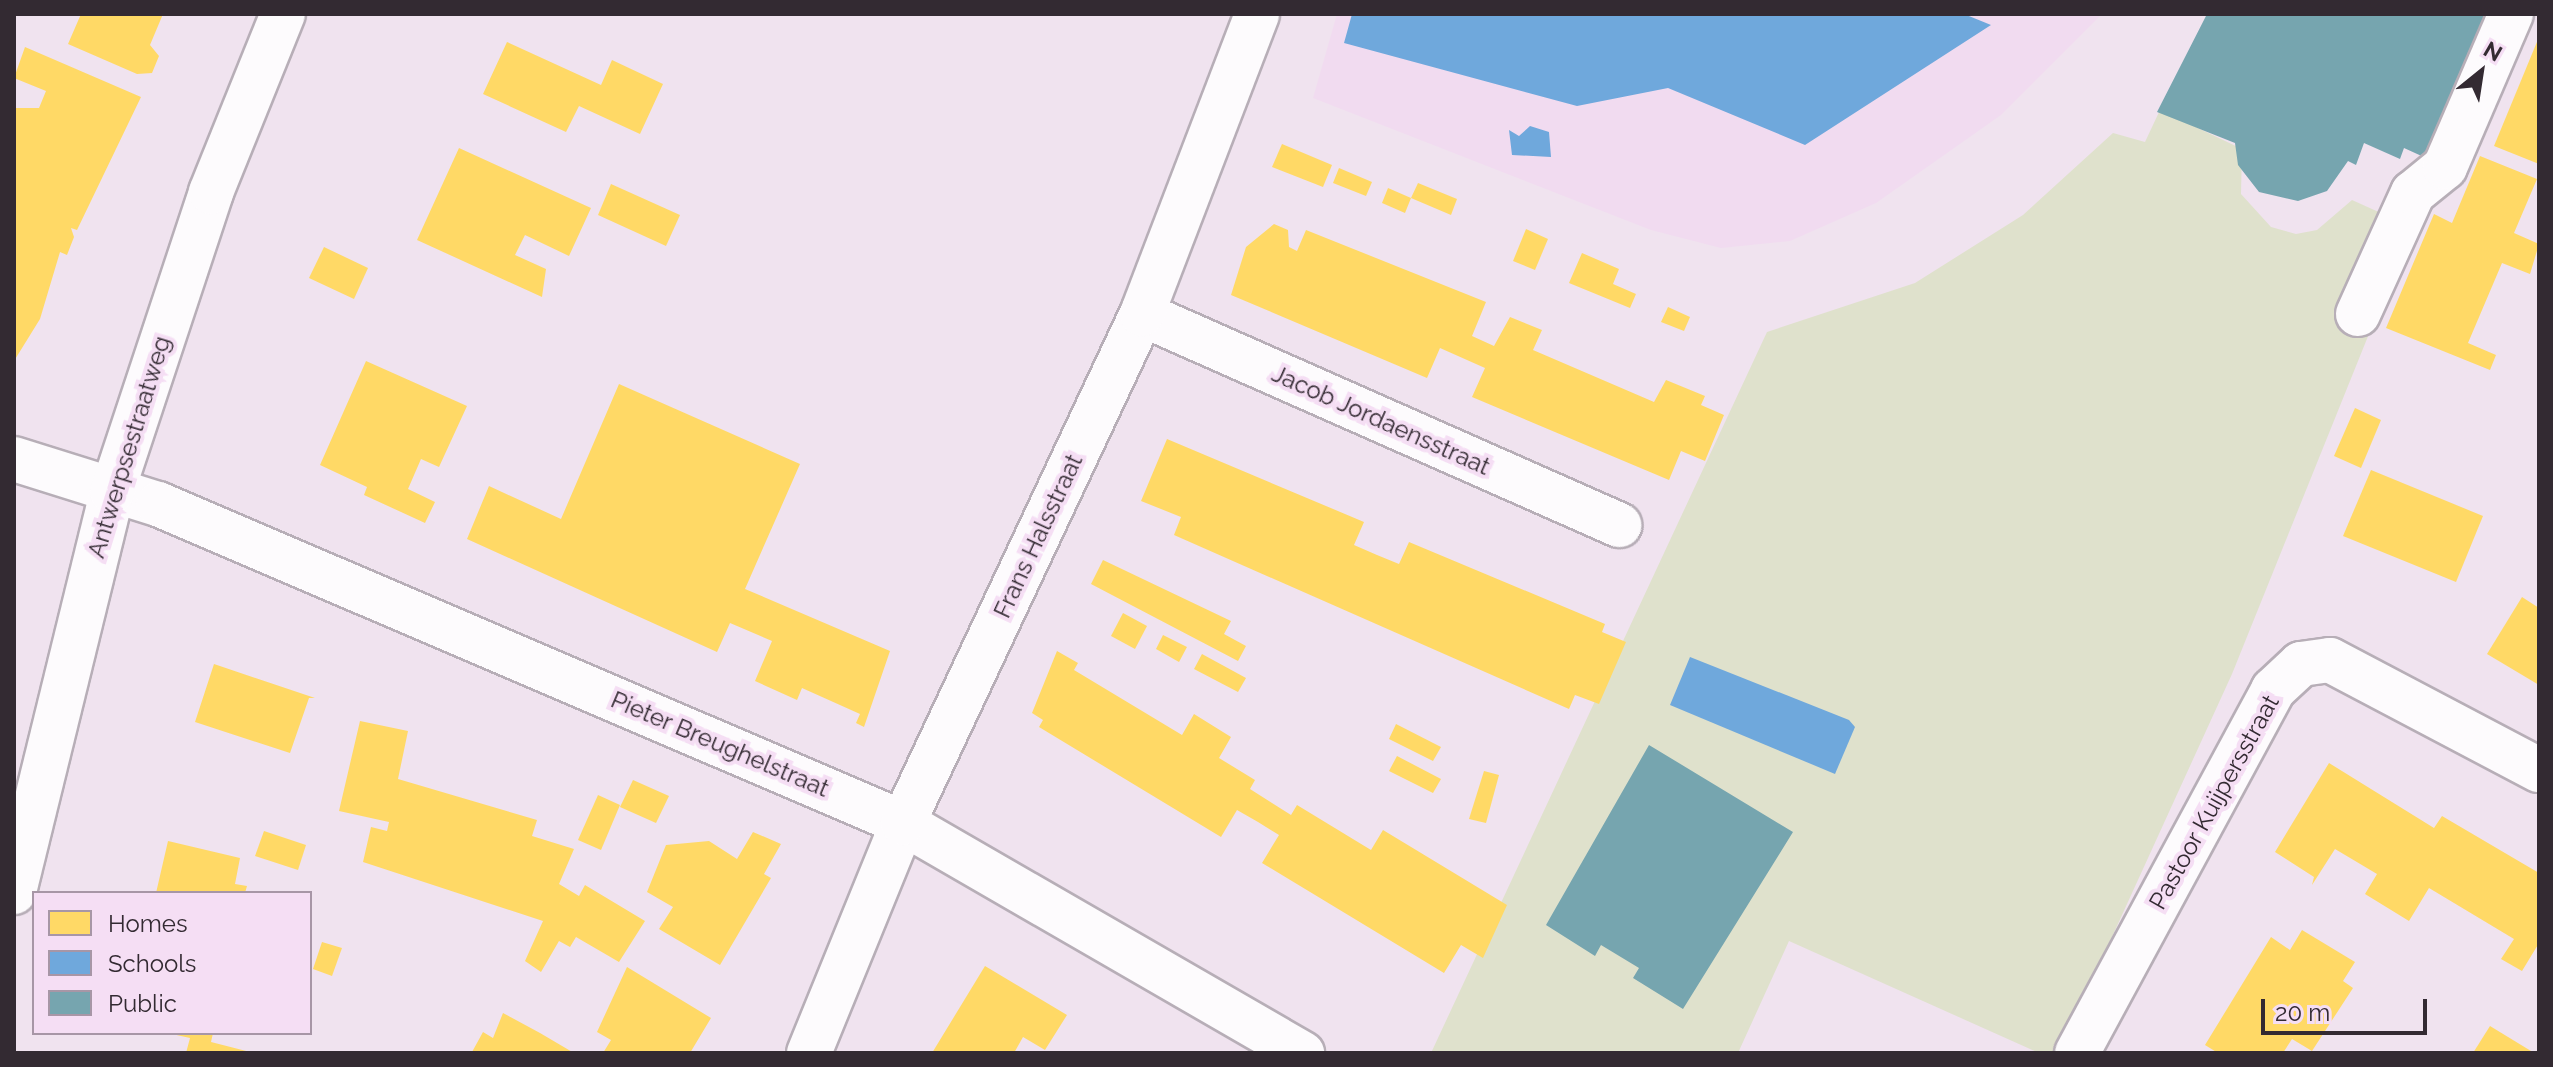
<!DOCTYPE html>
<style>
body{margin:0}
#map{position:relative;width:2553px;height:1067px;overflow:hidden;background:#f0e3ef;font-family:Raleway,sans-serif}
div>[style]{position:absolute}
.built>*{inset:0;background:#f1dbf0}
.green>*{inset:0;background:#dfe1cc}
.homes>*{inset:0;background:#ffd966}
.schools>*{inset:0;background:#6fa8dc}
.public>*{inset:0;background:#76a5af}
.roads{filter:drop-shadow(2px 0 #b7aeb7) drop-shadow(-2px 0 #b7aeb7) drop-shadow(0 2px #b7aeb7) drop-shadow(0 -2px #b7aeb7)}
.minor>*{height:44px;margin:-22px;padding:0 22px;transform-origin:22px;border-radius:22px;background:#fdfbfd}
span{translate:-50% -50%;white-space:nowrap;text-align:center;line-height:1.15;-webkit-text-stroke:8px #f5def4;paint-order:stroke}
.street-label{font-size:24px;color:#332a32}
.frame{position:absolute;inset:0;border:16px solid #332a32;pointer-events:none}
.legend{position:absolute;left:32px;top:891px;width:280px;height:144px;box-sizing:border-box;background:#f5def4;border:2px solid #a796a6;margin:0;padding:10px 14px;list-style:none;font-size:24px;color:#332a32}
.legend li{display:flex;align-items:center;gap:16px;height:40px}
.legend b{width:40px;border:2px solid #a796a6}
.north{position:absolute;left:2441px;top:32px;width:80px;height:80px;-webkit-text-stroke:6px #f5def4;paint-order:stroke;rotate:30deg;font-size:22px;font-weight:700;line-height:32px;text-align:center;color:#332a32}
.north::after{content:'';display:block;margin:auto;width:28px;height:36px;background:#332a32;clip-path:polygon(50% 0,100% 100%,50% 72%,0 100%)}
.scale{position:absolute;left:2261px;top:999px;width:166px;height:36px;box-sizing:border-box;border:4px solid #332a32;border-top:0;padding-left:10px;font-size:24px;line-height:28px;white-space:nowrap;color:#332a32;-webkit-text-stroke:6px #f5def4;paint-order:stroke}
</style>
<div id="map">
<div class="built">
<i style="clip-path:polygon(1337px 14px,2102px 14px,2001px 115px,1876px 203px,1790px 241px,1721px 248px,1651px 230px,1313px 98px)"></i>
</div>
<div class="green">
<i style="clip-path:polygon(2160px 110px,2242px 149px,2241px 194px,2271px 227px,2296px 234px,2317px 230px,2352px 200px,2412px 227px,2232px 674px,2059px 1053px,2039px 1053px,1789px 941px,1738px 1053px,1431px 1053px,1767px 332px,1915px 283px,2023px 215px,2113px 133px,2145px 142px)"></i>
</div>
<div class="homes">
<i style="clip-path:polygon(81px 14px,176px 14px,163px 14px,150px 45px,159px 56px,152px 73px,137px 74px,68px 44px)"></i>
<i style="clip-path:polygon(2539px 37px,2539px 164px,2494px 146px)"></i>
<i style="clip-path:polygon(507px 42px,601px 85px,612px 60px,663px 84px,640px 134px,579px 106px,566px 132px,483px 94px)"></i>
<i style="clip-path:polygon(25px 47px,141px 97px,77px 230px,71px 228px,74px 237px,67px 255px,60px 252px,40px 319px,14px 361px,14px 108px,39px 108px,46px 91px,14px 78px)"></i>
<i style="clip-path:polygon(1282px 144px,1332px 165px,1323px 187px,1272px 167px)"></i>
<i style="clip-path:polygon(459px 148px,591px 208px,569px 256px,525px 235px,515px 255px,546px 269px,542px 297px,417px 240px)"></i>
<i style="clip-path:polygon(2480px 156px,2537px 179px,2514px 233px,2539px 244px,2530px 274px,2502px 263px,2468px 343px,2496px 355px,2490px 370px,2386px 328px,2434px 214px,2452px 223px)"></i>
<i style="clip-path:polygon(1339px 168px,1372px 182px,1366px 196px,1333px 183px)"></i>
<i style="clip-path:polygon(1418px 183px,1457px 199px,1451px 215px,1411px 198px)"></i>
<i style="clip-path:polygon(611px 184px,680px 215px,666px 246px,598px 215px)"></i>
<i style="clip-path:polygon(1388px 188px,1411px 198px,1405px 213px,1382px 203px)"></i>
<i style="clip-path:polygon(1274px 224px,1288px 230px,1289px 247px,1297px 251px,1306px 230px,1486px 302px,1472px 336px,1494px 346px,1510px 317px,1542px 330px,1533px 350px,1654px 402px,1666px 380px,1705px 396px,1701px 405px,1724px 415px,1705px 461px,1681px 451px,1669px 480px,1472px 397px,1485px 368px,1440px 348px,1427px 378px,1231px 295px,1246px 247px)"></i>
<i style="clip-path:polygon(1526px 229px,1548px 239px,1535px 270px,1513px 261px)"></i>
<i style="clip-path:polygon(324px 247px,368px 268px,354px 299px,309px 278px)"></i>
<i style="clip-path:polygon(1582px 253px,1619px 269px,1613px 284px,1636px 294px,1630px 308px,1569px 283px)"></i>
<i style="clip-path:polygon(1668px 307px,1690px 317px,1684px 331px,1661px 322px)"></i>
<i style="clip-path:polygon(366px 361px,467px 406px,439px 467px,421px 459px,408px 489px,435px 502px,425px 523px,364px 495px,367px 487px,320px 465px)"></i>
<i style="clip-path:polygon(619px 384px,800px 464px,745px 589px,890px 651px,864px 727px,856px 723px,860px 714px,802px 688px,797px 700px,755px 681px,772px 641px,730px 623px,717px 652px,467px 539px,489px 486px,561px 519px)"></i>
<i style="clip-path:polygon(2355px 408px,2381px 420px,2361px 468px,2334px 456px)"></i>
<i style="clip-path:polygon(1167px 439px,1364px 522px,1354px 545px,1377px 555px,1399px 564px,1409px 542px,1605px 624px,1602px 632px,1626px 642px,1599px 704px,1575px 695px,1569px 709px,1174px 535px,1181px 517px,1141px 501px)"></i>
<i style="clip-path:polygon(2371px 470px,2483px 516px,2456px 582px,2343px 536px)"></i>
<i style="clip-path:polygon(1103px 560px,1231px 621px,1224px 634px,1246px 646px,1238px 661px,1091px 584px)"></i>
<i style="clip-path:polygon(2522px 597px,2539px 608px,2539px 685px,2487px 654px)"></i>
<i style="clip-path:polygon(1123px 613px,1147px 626px,1135px 649px,1111px 636px)"></i>
<i style="clip-path:polygon(1163px 635px,1187px 647px,1179px 662px,1156px 649px)"></i>
<i style="clip-path:polygon(1057px 651px,1078px 663px,1074px 670px,1182px 735px,1194px 714px,1231px 737px,1219px 758px,1255px 780px,1250px 789px,1291px 815px,1297px 805px,1371px 850px,1383px 830px,1507px 905px,1483px 958px,1461px 945px,1444px 973px,1262px 863px,1279px 835px,1258px 822px,1237px 810px,1221px 837px,1039px 727px,1043px 720px,1032px 713px)"></i>
<i style="clip-path:polygon(1202px 654px,1246px 678px,1238px 692px,1194px 669px)"></i>
<i style="clip-path:polygon(214px 664px,315px 698px,309px 698px,290px 753px,195px 722px)"></i>
<i style="clip-path:polygon(360px 721px,408px 731px,398px 779px,537px 820px,532px 836px,574px 849px,559px 884px,579px 896px,585px 885px,645px 921px,619px 962px,576px 937px,570px 947px,559px 941px,541px 972px,525px 961px,543px 921px,363px 862px,371px 827px,387px 831px,389px 822px,339px 811px)"></i>
<i style="clip-path:polygon(1396px 724px,1441px 747px,1433px 761px,1389px 739px)"></i>
<i style="clip-path:polygon(1397px 756px,1441px 779px,1433px 793px,1389px 771px)"></i>
<i style="clip-path:polygon(2329px 763px,2434px 828px,2442px 816px,2539px 873px,2539px 943px,2522px 971px,2501px 959px,2514px 939px,2429px 888px,2409px 921px,2365px 894px,2377px 874px,2335px 849px,2312px 885px,2314px 877px,2275px 852px)"></i>
<i style="clip-path:polygon(1484px 771px,1499px 775px,1486px 823px,1469px 819px)"></i>
<i style="clip-path:polygon(633px 780px,669px 796px,656px 823px,620px 807px)"></i>
<i style="clip-path:polygon(598px 795px,620px 805px,601px 850px,578px 840px)"></i>
<i style="clip-path:polygon(264px 831px,306px 845px,298px 870px,255px 856px)"></i>
<i style="clip-path:polygon(753px 832px,781px 844px,764px 874px,771px 878px,720px 965px,659px 929px,673px 907px,647px 892px,666px 845px,709px 841px,737px 859px)"></i>
<i style="clip-path:polygon(168px 841px,240px 858px,235px 884px,247px 886px,245px 893px,156px 893px)"></i>
<i style="clip-path:polygon(2302px 930px,2355px 962px,2343px 981px,2353px 988px,2312px 1051px,2292px 1039px,2283px 1053px,2218px 1053px,2205px 1045px,2271px 937px,2290px 950px)"></i>
<i style="clip-path:polygon(322px 942px,342px 948px,332px 976px,313px 969px)"></i>
<i style="clip-path:polygon(985px 966px,1067px 1015px,1045px 1050px,1023px 1037px,1014px 1053px,932px 1053px)"></i>
<i style="clip-path:polygon(627px 967px,711px 1018px,690px 1053px,603px 1053px,611px 1040px,597px 1032px)"></i>
<i style="clip-path:polygon(503px 1013px,540px 1033px,574px 1053px,472px 1052px,483px 1032px,493px 1038px)"></i>
<i style="clip-path:polygon(2490px 1026px,2531px 1051px,2530px 1053px,2473px 1053px)"></i>
<i style="clip-path:polygon(213px 1033px,211px 1042px,254px 1053px,186px 1053px,190px 1038px,172px 1034px)"></i>
</div>
<div class="schools">
<i style="clip-path:polygon(1352px 14px,1964px 14px,1991px 25px,1805px 145px,1668px 88px,1577px 106px,1344px 43px)"></i>
<i style="clip-path:polygon(1530px 126px,1549px 132px,1551px 157px,1512px 155px,1509px 130px,1519px 136px)"></i>
<i style="clip-path:polygon(1690px 657px,1849px 720px,1855px 727px,1835px 774px,1670px 705px)"></i>
</div>
<div class="public">
<i style="clip-path:polygon(2207px 14px,2491px 14px,2426px 158px,2404px 148px,2400px 159px,2364px 143px,2356px 165px,2348px 161px,2327px 191px,2298px 201px,2259px 192px,2238px 165px,2235px 143px,2157px 112px)"></i>
<i style="clip-path:polygon(1649px 745px,1793px 832px,1683px 1009px,1633px 978px,1639px 968px,1601px 945px,1595px 956px,1546px 925px)"></i>
</div>
<div class="roads">
<div class="minor">
<i style="left:1142px;top:314px;width:522px;rotate:23.86deg"></i>
<i style="left:2358px;top:314px;width:133px;rotate:-65.6deg"></i>
<i style="left:2413px;top:193px;width:41px;rotate:-39.1deg"></i>
<i style="left:2445px;top:167px;width:167px;rotate:-66.7deg"></i>
<i style="left:14px;top:459px;width:151px;rotate:17.4deg"></i>
<i style="left:158px;top:504px;width:810px;rotate:23.18deg"></i>
<i style="left:903px;top:823px;width:461px;rotate:30deg"></i>
<i style="left:14px;top:892px;width:412px;rotate:-76.2deg"></i>
<i style="left:112px;top:492px;width:316px;rotate:-71.7deg"></i>
<i style="left:211px;top:192px;width:192px;rotate:-68deg"></i>
<i style="left:809px;top:1053px;width:248px;rotate:-67.8deg"></i>
<i style="left:903px;top:823px;width:562px;rotate:-64.85deg"></i>
<i style="left:1142px;top:314px;width:321px;rotate:-69deg"></i>
<i style="left:2077px;top:1053px;width:413px;rotate:-61.6deg"></i>
<i style="left:2273px;top:690px;width:38px;rotate:-43deg"></i>
<i style="left:2301px;top:664px;width:29px;rotate:-8deg"></i>
<i style="left:2330px;top:660px;width:236px;rotate:27.8deg"></i>
</div>
</div>
<div class="street-label">
<span style="left:1381px;top:420px;rotate:24deg">Jacob Jordaensstraat</span>
<span style="left:129px;top:447px;rotate:-73deg">Antwerpsestraatweg</span>
<span style="left:1038px;top:536px;rotate:-65deg">Frans Halsstraat</span>
<span style="left:720px;top:744px;rotate:23deg">Pieter Breughelstraat</span>
<span style="left:2214px;top:802px;rotate:-61deg">Pastoor Kuijpersstraat</span>
</div>
<div class="frame"></div>
<ul class="legend">
<li><b style="height:22px;background:#ffd966"></b>Homes</li>
<li><b style="height:22px;background:#6fa8dc"></b>Schools</li>
<li><b style="height:22px;background:#76a5af"></b>Public</li>
</ul>
<div class="north">N</div>
<div class="scale">20 m</div>
</div>
